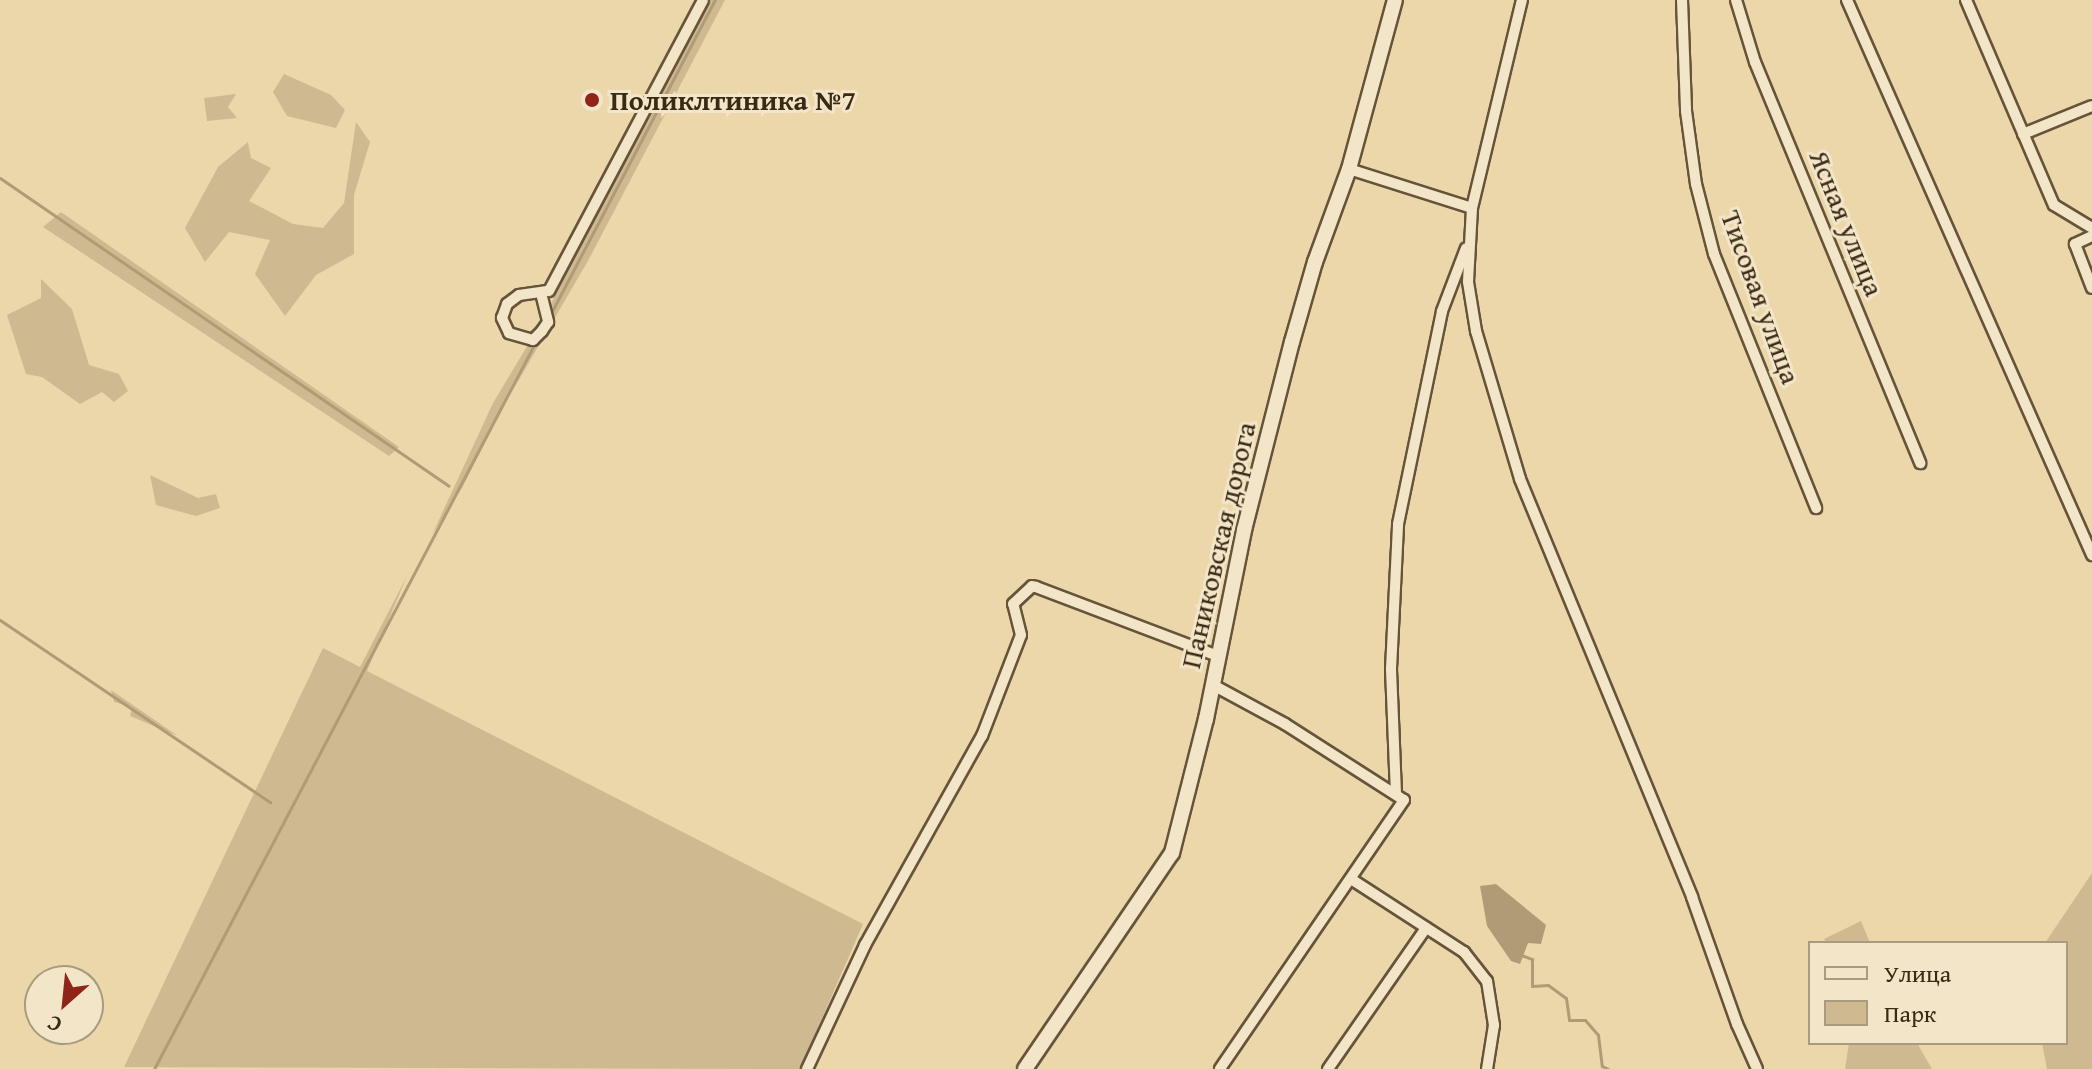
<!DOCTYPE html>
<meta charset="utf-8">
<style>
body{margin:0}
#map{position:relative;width:2092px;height:1069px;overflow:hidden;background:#ecd7aa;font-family:"Gentium Book Plus",serif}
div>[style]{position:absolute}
.green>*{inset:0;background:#ceb991}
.water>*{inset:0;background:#af9c77}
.stream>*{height:3px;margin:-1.5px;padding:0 1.5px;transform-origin:1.5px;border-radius:1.5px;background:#af9c77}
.roads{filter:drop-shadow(2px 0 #66543a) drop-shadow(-2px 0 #66543a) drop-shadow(0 2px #66543a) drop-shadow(0 -2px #66543a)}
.street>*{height:10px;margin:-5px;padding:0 5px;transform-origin:5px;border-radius:5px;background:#f3e5c8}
.secondary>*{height:14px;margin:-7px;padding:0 7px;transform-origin:7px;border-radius:7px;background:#f3e5c8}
.dots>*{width:22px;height:22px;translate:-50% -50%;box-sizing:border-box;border:4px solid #f3e5c8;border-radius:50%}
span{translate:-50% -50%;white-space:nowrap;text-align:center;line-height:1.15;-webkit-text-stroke:6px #f3e5c8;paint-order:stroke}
.poi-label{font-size:28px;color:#392915;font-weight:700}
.left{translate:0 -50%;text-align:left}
.street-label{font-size:28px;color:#392915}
.legend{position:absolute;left:1808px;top:941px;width:260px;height:104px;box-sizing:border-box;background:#f3e5c8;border:2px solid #a99a80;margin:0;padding:10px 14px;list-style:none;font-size:24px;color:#392915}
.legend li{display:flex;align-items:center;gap:16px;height:40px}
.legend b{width:40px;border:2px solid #a99a80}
.north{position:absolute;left:24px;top:965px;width:80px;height:80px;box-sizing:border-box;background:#f3e5c8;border:2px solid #a99a80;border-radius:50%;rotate:207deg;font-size:22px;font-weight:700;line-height:32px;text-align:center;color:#392915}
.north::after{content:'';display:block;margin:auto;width:28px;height:36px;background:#8f2418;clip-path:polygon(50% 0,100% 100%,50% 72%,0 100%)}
</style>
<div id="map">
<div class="green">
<i style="clip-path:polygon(707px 0,725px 0,589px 259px,503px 407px,463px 486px,432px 535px,493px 403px,547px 313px,584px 231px)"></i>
<i style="clip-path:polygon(284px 74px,331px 95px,345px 110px,336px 128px,287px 116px,273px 92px)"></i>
<i style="clip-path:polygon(236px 94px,228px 107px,237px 118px,207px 121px,204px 98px)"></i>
<i style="clip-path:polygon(356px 122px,370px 142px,354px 195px,354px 254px,316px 275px,285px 316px,255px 274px,270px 240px,229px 232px,205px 262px,185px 228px,218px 167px,248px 142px,251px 158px,271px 168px,249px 201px,293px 224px,323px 228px,344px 203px)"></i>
<i style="clip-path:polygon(61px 212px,399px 447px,389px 456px,43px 227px)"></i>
<i style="clip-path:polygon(41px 279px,72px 309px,89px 365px,119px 374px,128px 391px,114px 402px,102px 392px,80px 404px,42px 377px,26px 374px,7px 315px,41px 298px)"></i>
<i style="clip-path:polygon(150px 475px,198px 498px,216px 494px,220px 508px,196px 516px,156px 505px)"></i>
<i style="clip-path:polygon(407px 576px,367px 671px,863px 924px,800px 1069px,124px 1067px,323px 648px,360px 667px)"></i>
<i style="clip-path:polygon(111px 690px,178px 736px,130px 716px,132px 707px,114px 702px)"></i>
<i style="clip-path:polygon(2092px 873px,2092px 1069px,2047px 1069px,2042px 1043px,2066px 1043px,2066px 943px,2045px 943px)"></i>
<i style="clip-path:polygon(1861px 921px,1870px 943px,1826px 943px,1824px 939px)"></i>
<i style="clip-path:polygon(1849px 1043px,1917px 1043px,1932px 1069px,1845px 1069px)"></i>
</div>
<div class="water">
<i style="clip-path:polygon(1496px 884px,1546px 925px,1541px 944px,1528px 943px,1520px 964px,1511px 961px,1487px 926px,1480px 886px)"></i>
</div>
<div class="stream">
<i style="left:0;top:178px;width:544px;rotate:34.45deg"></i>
<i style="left:550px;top:315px;width:356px;rotate:-62.4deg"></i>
<i style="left:0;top:620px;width:326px;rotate:34deg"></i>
<i style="left:1521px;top:955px;width:12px;rotate:20deg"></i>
<i style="left:1532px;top:959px;width:27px;rotate:90deg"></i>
<i style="left:1532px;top:986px;width:16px;rotate:-4deg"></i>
<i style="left:1548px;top:985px;width:22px;rotate:36deg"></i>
<i style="left:1566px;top:998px;width:22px;rotate:82deg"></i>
<i style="left:1569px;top:1020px;width:16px"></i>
<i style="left:1585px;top:1020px;width:20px;rotate:49deg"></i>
<i style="left:1598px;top:1035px;width:31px;rotate:83deg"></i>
<i style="left:1602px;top:1066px;width:7px;rotate:27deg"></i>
<i style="left:154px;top:1069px;width:820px;rotate:-62.31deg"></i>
</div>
<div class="roads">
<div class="street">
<i style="left:1682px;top:0;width:111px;rotate:87.9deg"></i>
<i style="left:1686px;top:111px;width:74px;rotate:82.2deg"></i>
<i style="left:1696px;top:184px;width:72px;rotate:75.6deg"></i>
<i style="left:1714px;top:254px;width:274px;rotate:68.1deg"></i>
<i style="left:1736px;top:0;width:65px;rotate:73deg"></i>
<i style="left:1755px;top:62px;width:434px;rotate:67.6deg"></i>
<i style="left:1847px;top:0;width:607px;rotate:66.18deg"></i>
<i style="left:1966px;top:0;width:223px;rotate:66.8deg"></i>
<i style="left:2054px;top:205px;width:44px;rotate:31.2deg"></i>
<i style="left:2023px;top:134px;width:74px;rotate:-22.1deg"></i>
<i style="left:1349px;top:169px;width:129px;rotate:17.6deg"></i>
<i style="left:1472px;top:208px;width:74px;rotate:93.1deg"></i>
<i style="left:1468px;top:282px;width:50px;rotate:80.7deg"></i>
<i style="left:1476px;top:331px;width:154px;rotate:73.4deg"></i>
<i style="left:1520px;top:479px;width:452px;rotate:67.6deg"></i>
<i style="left:1692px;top:897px;width:135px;rotate:70.5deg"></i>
<i style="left:1737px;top:1024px;width:49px;rotate:66deg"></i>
<i style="left:1472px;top:208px;width:214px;rotate:-76.5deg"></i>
<i style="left:2092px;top:236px;width:19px;rotate:155deg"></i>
<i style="left:2075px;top:244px;width:47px;rotate:68.9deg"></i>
<i style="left:541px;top:293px;width:30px;rotate:76deg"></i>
<i style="left:548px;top:322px;width:11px;rotate:124deg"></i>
<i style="left:542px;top:331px;width:13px;rotate:135deg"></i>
<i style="left:533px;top:340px;width:25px;rotate:-164deg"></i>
<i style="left:509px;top:333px;width:17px;rotate:-115deg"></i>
<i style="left:502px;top:318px;width:15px;rotate:-70deg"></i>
<i style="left:507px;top:304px;width:15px;rotate:-37deg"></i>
<i style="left:519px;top:295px;width:30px;rotate:-8deg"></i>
<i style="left:549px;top:291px;width:329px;rotate:-62.1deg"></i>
<i style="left:1213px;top:685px;width:82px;rotate:28.4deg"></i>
<i style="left:1285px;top:724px;width:141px;rotate:32.6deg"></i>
<i style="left:1404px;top:800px;width:326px;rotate:124.4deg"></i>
<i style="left:1396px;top:794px;width:125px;rotate:-92.3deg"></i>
<i style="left:1391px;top:669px;width:145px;rotate:-87.2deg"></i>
<i style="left:1398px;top:524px;width:217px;rotate:-78.3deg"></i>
<i style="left:1442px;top:311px;width:67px;rotate:-69.1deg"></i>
<i style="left:1351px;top:879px;width:135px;rotate:32.9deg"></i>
<i style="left:1464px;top:952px;width:37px;rotate:52deg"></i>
<i style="left:1487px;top:981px;width:45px;rotate:81deg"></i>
<i style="left:1494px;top:1025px;width:45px;rotate:99deg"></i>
<i style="left:807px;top:1069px;width:137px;rotate:-64.9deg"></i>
<i style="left:865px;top:945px;width:240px;rotate:-60.8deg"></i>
<i style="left:982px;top:736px;width:108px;rotate:-68.9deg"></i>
<i style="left:1021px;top:635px;width:32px;rotate:-104deg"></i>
<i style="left:1013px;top:604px;width:26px;rotate:-43deg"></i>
<i style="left:1032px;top:586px;width:4px;rotate:14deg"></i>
<i style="left:1036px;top:587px;width:195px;rotate:20.8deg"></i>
<i style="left:1328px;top:1069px;width:172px;rotate:-55.2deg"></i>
</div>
<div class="secondary">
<i style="left:1025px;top:1069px;width:261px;rotate:-55.8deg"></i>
<i style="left:1172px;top:853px;width:138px;rotate:-75.8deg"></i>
<i style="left:1206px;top:719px;width:193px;rotate:-78.6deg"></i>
<i style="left:1244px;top:530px;width:194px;rotate:-75.7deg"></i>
<i style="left:1292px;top:342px;width:83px;rotate:-74deg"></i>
<i style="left:1315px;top:262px;width:99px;rotate:-69.9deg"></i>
<i style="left:1349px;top:169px;width:175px;rotate:-74.8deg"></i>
</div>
</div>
<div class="dots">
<i style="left:592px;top:100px;background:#8f2418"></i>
</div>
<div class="poi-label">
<span class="left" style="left:610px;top:100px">Поликлтиника №7</span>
</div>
<div class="street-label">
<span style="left:1847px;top:223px;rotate:68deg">Ясная улица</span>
<span style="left:1761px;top:297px;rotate:70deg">Тисовая улица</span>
<span style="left:1218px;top:545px;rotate:-77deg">Паниковская дорога</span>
</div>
<ul class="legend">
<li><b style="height:10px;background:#f3e5c8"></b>Улица</li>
<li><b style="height:22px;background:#ceb991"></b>Парк</li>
</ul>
<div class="north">С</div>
</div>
